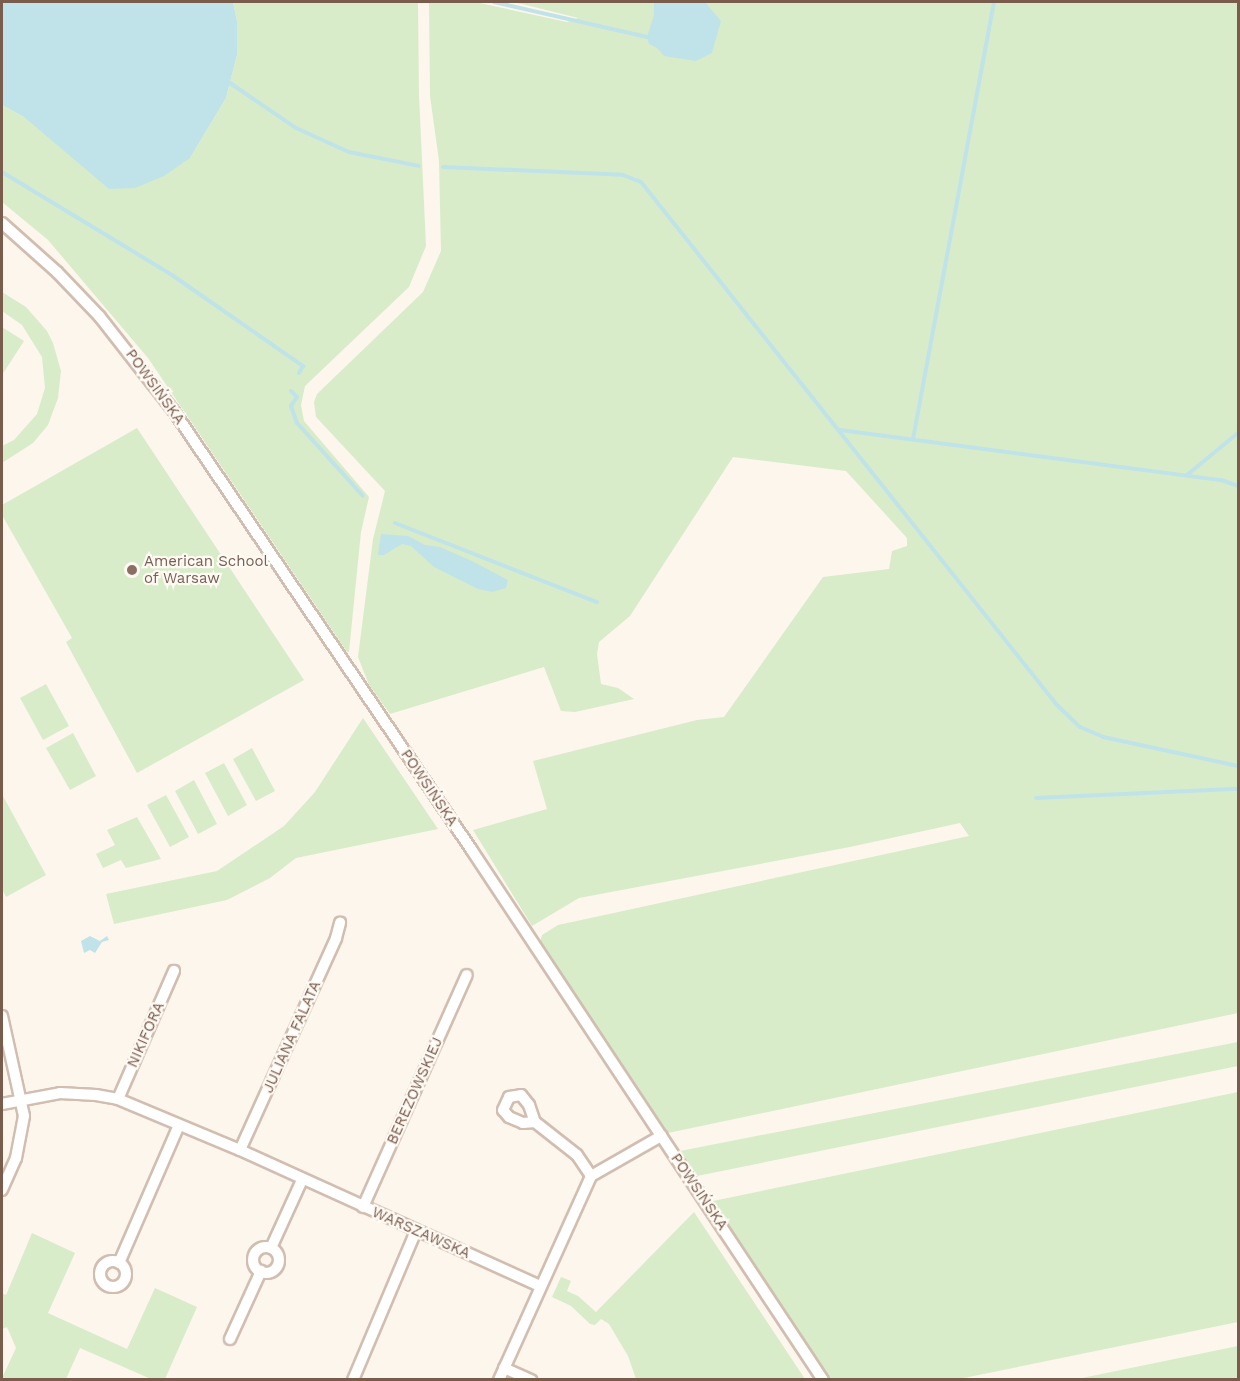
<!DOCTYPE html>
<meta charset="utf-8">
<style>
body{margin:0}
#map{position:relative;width:1240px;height:1381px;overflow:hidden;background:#fdf6ec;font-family:"Work Sans",sans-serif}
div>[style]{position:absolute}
.green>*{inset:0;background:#d8ecc9}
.water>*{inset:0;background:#bfe3e8}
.stream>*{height:4px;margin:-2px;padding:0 2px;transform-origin:2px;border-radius:2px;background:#bfe3e8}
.roads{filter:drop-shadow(2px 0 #d1beb0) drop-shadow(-2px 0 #d1beb0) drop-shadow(0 2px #d1beb0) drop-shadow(0 -2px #d1beb0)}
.street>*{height:10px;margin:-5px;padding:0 5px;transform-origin:5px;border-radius:5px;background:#fff}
.street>.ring{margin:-5px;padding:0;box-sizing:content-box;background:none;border:10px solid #fff;border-radius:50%}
.dots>*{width:16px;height:16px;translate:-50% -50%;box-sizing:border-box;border:3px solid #fffaf3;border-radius:50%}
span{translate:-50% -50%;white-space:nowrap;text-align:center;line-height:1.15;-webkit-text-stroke:4.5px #fffaf3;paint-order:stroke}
.street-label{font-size:15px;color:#7a5c4d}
.education-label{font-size:15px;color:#785e54}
.left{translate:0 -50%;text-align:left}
.frame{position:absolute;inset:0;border:3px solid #7a5c4d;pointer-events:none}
</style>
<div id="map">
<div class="green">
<i style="clip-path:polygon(233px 2px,418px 2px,419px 95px,426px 246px,409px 287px,305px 386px,301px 405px,304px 421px,369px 497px,361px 532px,349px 652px,347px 652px,148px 358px,48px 240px,2px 202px,2px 105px,24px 117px,190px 158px,226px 98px,237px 55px,237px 21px)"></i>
<i style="clip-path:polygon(429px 2px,475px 2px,567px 22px,578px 18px,514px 2px,1238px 2px,1238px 1013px,668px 1133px,540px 942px,542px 935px,558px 925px,969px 836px,960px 823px,850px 847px,579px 898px,532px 926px,473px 830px,547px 809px,533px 761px,697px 720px,724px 717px,823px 577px,889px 569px,892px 551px,907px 546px,907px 538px,846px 471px,733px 457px,630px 616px,599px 642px,597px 654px,601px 684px,618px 688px,634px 699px,575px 712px,561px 711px,544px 667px,390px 714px,369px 685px,358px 657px,373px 539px,385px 491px,316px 417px,314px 402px,317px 394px,423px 292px,441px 251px,439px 161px,430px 96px)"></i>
<i style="clip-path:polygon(2px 292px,26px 307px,47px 331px,53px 343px,61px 371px,58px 398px,48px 425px,33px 443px,2px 463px,2px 446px,14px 440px,37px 414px,45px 388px,42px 357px,22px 325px,2px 311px)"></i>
<i style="clip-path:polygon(2px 327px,24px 341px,2px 375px)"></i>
<i style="clip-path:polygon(137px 428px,304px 680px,137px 773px,66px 642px,72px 638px,2px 515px,2px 505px)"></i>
<i style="clip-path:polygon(46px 684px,69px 726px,43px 740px,20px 698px)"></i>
<i style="clip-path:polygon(363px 718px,438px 829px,296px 858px,270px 878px,227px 900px,114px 924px,106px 894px,217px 871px,284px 826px,315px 792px)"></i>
<i style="clip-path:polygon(73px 733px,96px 776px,70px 790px,46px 748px)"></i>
<i style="clip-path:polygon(252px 748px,275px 791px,256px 801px,233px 759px)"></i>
<i style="clip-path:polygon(224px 763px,247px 805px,228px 816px,205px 773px)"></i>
<i style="clip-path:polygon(194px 780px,217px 824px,198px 834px,175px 791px)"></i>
<i style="clip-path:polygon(166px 795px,189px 837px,170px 847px,147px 805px)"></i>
<i style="clip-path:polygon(3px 796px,46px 875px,6px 897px,2px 889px)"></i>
<i style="clip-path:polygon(137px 817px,161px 859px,126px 868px,121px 860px,103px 868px,96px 854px,115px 845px,107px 830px)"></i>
<i style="clip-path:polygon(1238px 1042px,1238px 1066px,697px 1176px,680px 1151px)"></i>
<i style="clip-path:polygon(1238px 1092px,1238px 1322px,959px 1379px,829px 1379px,713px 1201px)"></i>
<i style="clip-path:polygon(694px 1212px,805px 1379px,636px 1379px,628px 1356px,609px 1324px,601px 1319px,595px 1325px,590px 1324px,571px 1306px,552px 1297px,561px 1277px,571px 1281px,567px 1291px,578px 1296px,596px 1312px)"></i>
<i style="clip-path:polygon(32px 1233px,75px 1253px,48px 1313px,127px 1349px,155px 1288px,197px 1307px,165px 1379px,151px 1379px,80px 1348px,66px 1379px,2px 1378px,16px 1348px,7px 1327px,2px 1329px,2px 1293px,6px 1295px)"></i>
<i style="clip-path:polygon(1238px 1346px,1238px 1379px,1077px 1379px)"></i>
</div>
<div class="water">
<i style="clip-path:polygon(2px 2px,233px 2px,237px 21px,237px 55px,226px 98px,190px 158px,164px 176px,135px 188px,109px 189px,24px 117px,2px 105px)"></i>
<i style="clip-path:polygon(654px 2px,705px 2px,721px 21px,712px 53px,696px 61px,664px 56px,657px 48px,649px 44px,647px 37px,654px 15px)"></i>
<i style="clip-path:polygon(381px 534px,408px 536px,425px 545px,440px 547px,472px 561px,508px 580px,506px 588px,492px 592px,478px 589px,434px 567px,411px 546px,402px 544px,384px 555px,378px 555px)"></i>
<i style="clip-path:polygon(90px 936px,100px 941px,107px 936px,109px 940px,102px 942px,95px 953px,90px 950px,84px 953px,81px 941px)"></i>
</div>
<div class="stream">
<i style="left:494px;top:2px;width:157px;rotate:12.9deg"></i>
<i style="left:230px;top:83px;width:80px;rotate:34.3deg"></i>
<i style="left:296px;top:128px;width:58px;rotate:24.4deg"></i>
<i style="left:349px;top:152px;width:71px;rotate:11.3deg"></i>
<i style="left:443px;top:167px;width:180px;rotate:2.5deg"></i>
<i style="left:623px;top:175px;width:19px;rotate:21deg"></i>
<i style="left:641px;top:182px;width:667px;rotate:51.51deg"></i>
<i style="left:1056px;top:704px;width:33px;rotate:44deg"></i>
<i style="left:1080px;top:727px;width:25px;rotate:23deg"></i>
<i style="left:1103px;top:737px;width:138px;rotate:12.1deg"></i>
<i style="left:2px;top:172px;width:199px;rotate:31.2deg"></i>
<i style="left:172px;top:275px;width:160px;rotate:34.8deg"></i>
<i style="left:303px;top:366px;width:8px;rotate:120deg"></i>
<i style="left:291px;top:391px;width:8px;rotate:45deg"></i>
<i style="left:297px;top:397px;width:11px;rotate:124deg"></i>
<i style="left:291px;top:406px;width:18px;rotate:71deg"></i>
<i style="left:297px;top:423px;width:98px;rotate:47.9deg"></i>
<i style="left:840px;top:430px;width:384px;rotate:7.5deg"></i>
<i style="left:1221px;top:480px;width:18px;rotate:19deg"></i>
<i style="left:913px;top:439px;width:444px;rotate:-79.5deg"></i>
<i style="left:1187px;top:475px;width:66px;rotate:-39.5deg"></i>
<i style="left:395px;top:523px;width:217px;rotate:21.4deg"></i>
<i style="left:1036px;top:798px;width:202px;rotate:-2.6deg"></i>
</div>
<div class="roads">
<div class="street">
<i style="left:2px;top:223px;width:74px;rotate:41.7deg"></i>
<i style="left:57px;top:272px;width:62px;rotate:46.3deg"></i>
<i style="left:100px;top:317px;width:118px;rotate:51.9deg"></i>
<i style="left:173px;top:410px;width:531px;rotate:55.83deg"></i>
<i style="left:471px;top:849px;width:637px;rotate:56.46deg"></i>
<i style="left:2px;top:1016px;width:102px;rotate:77.6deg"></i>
<i style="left:24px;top:1116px;width:43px;rotate:100.8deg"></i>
<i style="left:16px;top:1158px;width:35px;rotate:114deg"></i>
<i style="left:118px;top:1099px;width:140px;rotate:-66.4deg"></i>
<i style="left:2px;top:1104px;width:59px;rotate:-10.7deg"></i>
<i style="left:60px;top:1093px;width:36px;rotate:3deg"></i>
<i style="left:96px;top:1095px;width:22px;rotate:10deg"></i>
<i style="left:118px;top:1099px;width:132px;rotate:22.7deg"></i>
<i style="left:240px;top:1150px;width:329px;rotate:24.4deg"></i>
<i style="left:535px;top:1122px;width:12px;rotate:175deg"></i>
<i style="left:523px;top:1123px;width:15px;rotate:-157deg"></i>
<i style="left:509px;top:1117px;width:9px;rotate:-131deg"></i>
<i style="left:503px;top:1110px;width:14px;rotate:-65deg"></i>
<i style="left:509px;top:1097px;width:12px;rotate:-9deg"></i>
<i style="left:521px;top:1095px;width:13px;rotate:51deg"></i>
<i style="left:529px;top:1105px;width:18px;rotate:71deg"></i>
<i style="left:535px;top:1122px;width:53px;rotate:38.2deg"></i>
<i style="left:577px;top:1155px;width:25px;rotate:56deg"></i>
<i style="left:240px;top:1150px;width:233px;rotate:-65.6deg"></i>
<i style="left:336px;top:938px;width:16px;rotate:-75deg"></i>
<i style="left:363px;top:1207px;width:254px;rotate:-65.9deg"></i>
<i class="ring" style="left:253px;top:1247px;width:16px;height:16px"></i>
<i style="left:271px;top:1248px;width:75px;rotate:-65.5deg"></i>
<i class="ring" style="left:100px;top:1261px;width:16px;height:16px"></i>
<i style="left:119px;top:1263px;width:150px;rotate:-66.5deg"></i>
<i style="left:230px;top:1339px;width:75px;rotate:-65.5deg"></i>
<i style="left:504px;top:1368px;width:30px;rotate:24deg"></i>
<i style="left:353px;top:1380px;width:162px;rotate:-67.1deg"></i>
<i style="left:499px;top:1380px;width:224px;rotate:-65.7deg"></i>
<i style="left:591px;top:1176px;width:81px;rotate:-29.7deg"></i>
</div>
</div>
<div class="dots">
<i style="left:132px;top:570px;background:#8d6e63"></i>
</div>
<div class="street-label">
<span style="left:155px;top:387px;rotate:54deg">POWSIŃSKA</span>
<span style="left:429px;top:788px;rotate:56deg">POWSIŃSKA</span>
<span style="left:146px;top:1035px;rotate:-66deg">NIKIFORA</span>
<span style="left:292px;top:1037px;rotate:-66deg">JULIANA FALATA</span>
<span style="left:415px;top:1091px;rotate:-66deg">BEREZOWSKIEJ</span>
<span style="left:699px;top:1192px;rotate:56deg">POWSIŃSKA</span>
<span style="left:421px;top:1233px;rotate:24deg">WARSZAWSKA</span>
</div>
<div class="education-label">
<span class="left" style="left:144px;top:570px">American School<br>of Warsaw</span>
</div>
<div class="frame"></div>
</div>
